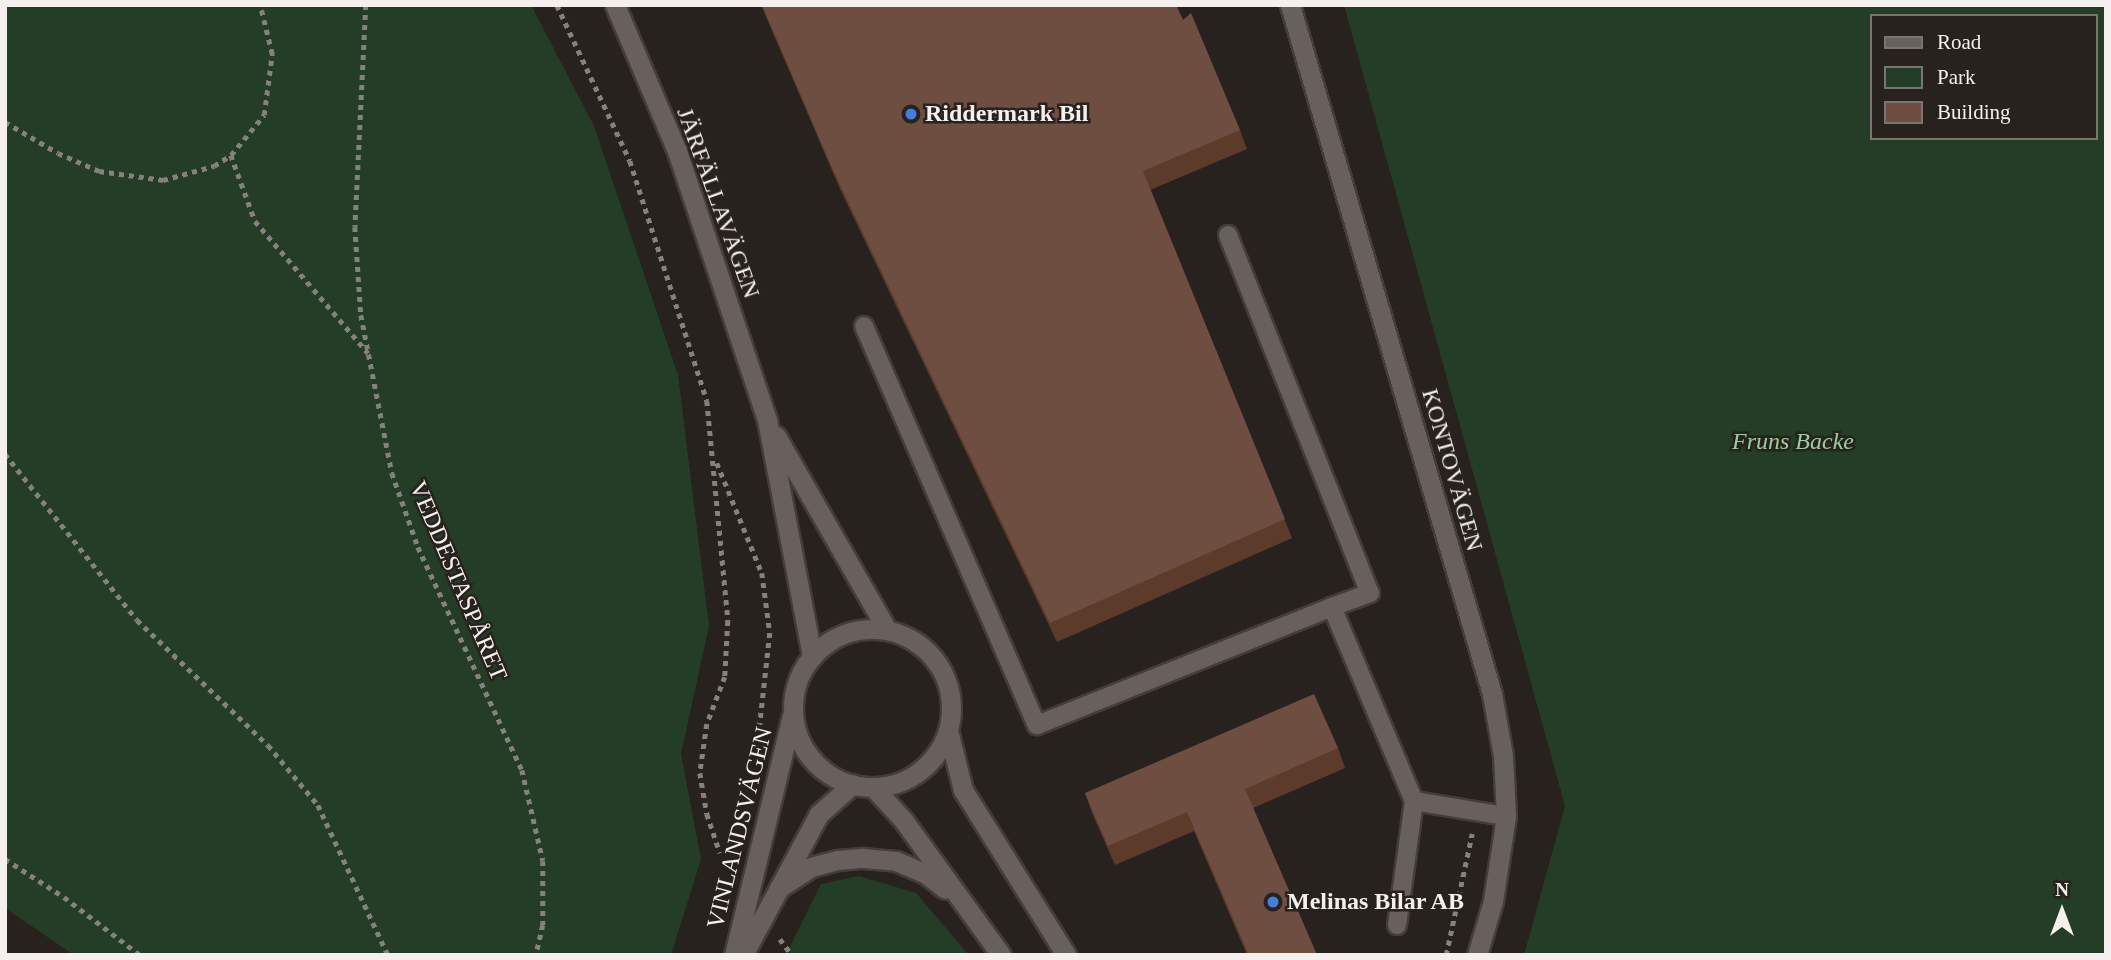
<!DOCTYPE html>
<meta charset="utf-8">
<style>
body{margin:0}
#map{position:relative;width:2111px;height:960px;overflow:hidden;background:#28221f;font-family:Georgia,serif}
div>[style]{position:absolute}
.green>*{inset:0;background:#243d26}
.path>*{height:4.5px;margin-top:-2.25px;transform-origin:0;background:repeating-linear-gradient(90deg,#86807e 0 5px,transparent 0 10px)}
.roads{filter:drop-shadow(2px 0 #433d3b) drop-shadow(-2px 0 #433d3b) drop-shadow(0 2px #433d3b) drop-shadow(0 -2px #433d3b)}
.service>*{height:18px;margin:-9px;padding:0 9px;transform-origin:9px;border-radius:9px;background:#68605d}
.minor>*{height:19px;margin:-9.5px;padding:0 9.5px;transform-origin:9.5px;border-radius:9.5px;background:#68605d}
.tertiary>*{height:19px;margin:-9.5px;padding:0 9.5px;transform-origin:9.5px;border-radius:9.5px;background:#68605d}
.tertiary>.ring{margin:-9.5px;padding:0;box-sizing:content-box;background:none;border:19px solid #68605d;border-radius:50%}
.wall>*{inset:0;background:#5d3b2b}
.building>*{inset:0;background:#6e4e40}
.dots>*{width:19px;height:19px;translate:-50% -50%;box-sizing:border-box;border:4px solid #28221f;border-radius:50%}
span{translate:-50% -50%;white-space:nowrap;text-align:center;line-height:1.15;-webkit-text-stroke:5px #28221f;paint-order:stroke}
.poi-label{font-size:24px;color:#f5f0ee;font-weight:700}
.left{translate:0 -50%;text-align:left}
.street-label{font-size:24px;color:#f5f0ee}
.park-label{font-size:24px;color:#98cf9b;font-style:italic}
.frame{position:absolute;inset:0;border:7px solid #f5f0ee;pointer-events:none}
.legend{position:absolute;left:1870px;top:14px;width:228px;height:126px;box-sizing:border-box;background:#28221f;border:2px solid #7a7472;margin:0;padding:9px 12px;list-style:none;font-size:21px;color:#f5f0ee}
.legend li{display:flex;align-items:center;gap:14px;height:35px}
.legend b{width:35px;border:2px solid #7a7472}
.north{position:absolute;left:2027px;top:876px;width:70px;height:70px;-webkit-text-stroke:5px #28221f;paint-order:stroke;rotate:0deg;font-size:19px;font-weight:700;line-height:28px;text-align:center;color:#f5f0ee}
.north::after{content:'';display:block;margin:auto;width:24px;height:32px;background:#f5f0ee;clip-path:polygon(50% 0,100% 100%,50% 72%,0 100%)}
</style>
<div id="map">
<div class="green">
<i style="clip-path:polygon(5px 5px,531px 5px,594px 126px,678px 375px,709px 626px,681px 754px,701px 859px,671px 955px,74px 955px,5px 908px)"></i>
<i style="clip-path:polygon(evenodd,1344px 5px,2106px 5px,2106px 955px,1524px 955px,1565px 806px,1344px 5px,1871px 16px,2095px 16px,2095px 138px,1871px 138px,1871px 16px)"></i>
<i style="clip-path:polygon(859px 876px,916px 893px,969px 955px,786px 955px,821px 884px)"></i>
</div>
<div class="path">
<i style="left:366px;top:5px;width:222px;rotate:92.8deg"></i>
<i style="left:355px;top:227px;width:88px;rotate:86.1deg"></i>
<i style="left:361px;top:315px;width:161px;rotate:78.9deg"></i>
<i style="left:392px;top:473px;width:78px;rotate:70.6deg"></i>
<i style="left:418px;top:547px;width:246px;rotate:65deg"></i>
<i style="left:522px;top:770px;width:93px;rotate:77deg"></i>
<i style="left:543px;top:861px;width:64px;rotate:90deg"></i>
<i style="left:543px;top:925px;width:31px;rotate:103deg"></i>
<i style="left:557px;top:5px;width:172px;rotate:64.9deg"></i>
<i style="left:630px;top:161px;width:252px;rotate:72.2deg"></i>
<i style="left:707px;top:401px;width:221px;rotate:84.5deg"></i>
<i style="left:728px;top:621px;width:56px;rotate:93.1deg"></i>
<i style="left:725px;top:677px;width:50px;rotate:111deg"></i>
<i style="left:707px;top:724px;width:49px;rotate:98.1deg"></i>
<i style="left:700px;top:773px;width:42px;rotate:80.3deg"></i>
<i style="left:707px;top:814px;width:41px;rotate:71.6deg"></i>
<i style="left:5px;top:122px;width:61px;rotate:30.3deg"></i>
<i style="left:58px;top:153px;width:45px;rotate:23.7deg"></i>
<i style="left:99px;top:171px;width:65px;rotate:8deg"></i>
<i style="left:163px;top:180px;width:53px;rotate:-15.4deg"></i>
<i style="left:214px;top:166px;width:20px;rotate:-33deg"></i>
<i style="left:231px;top:155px;width:52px;rotate:-50.5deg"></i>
<i style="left:264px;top:115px;width:62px;rotate:-82.5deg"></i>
<i style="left:272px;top:54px;width:50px;rotate:-103.8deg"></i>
<i style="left:231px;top:155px;width:70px;rotate:70deg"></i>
<i style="left:255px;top:221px;width:174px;rotate:49.4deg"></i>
<i style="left:5px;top:454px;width:212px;rotate:51.5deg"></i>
<i style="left:137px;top:620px;width:181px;rotate:43.7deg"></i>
<i style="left:268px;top:745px;width:78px;rotate:50.2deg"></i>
<i style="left:318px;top:805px;width:166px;rotate:65deg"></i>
<i style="left:717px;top:463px;width:119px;rotate:67.8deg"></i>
<i style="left:762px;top:573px;width:61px;rotate:82.4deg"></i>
<i style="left:770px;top:633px;width:92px;rotate:96.3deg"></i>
<i style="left:5px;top:859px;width:70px;rotate:32.8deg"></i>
<i style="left:64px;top:897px;width:96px;rotate:37.3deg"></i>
<i style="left:780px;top:939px;width:20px;rotate:53deg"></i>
<i style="left:1446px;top:955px;width:124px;rotate:-77.9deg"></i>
</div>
<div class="roads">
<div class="service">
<i style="left:1228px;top:235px;width:385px;rotate:68.4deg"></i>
<i style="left:1370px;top:593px;width:40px;rotate:159.8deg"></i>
<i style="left:1332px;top:607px;width:211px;rotate:67.1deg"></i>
<i style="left:1414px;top:801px;width:93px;rotate:9.3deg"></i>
<i style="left:864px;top:326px;width:435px;rotate:66.6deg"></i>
<i style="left:1037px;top:725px;width:318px;rotate:-21.8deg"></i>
<i style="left:1397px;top:925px;width:125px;rotate:-82.2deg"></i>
</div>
<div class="minor">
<i style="left:1290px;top:5px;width:718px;rotate:73.66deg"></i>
<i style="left:1492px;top:694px;width:63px;rotate:79.9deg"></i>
<i style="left:1503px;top:756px;width:60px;rotate:87.1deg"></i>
<i style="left:1506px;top:816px;width:86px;rotate:98.7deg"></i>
<i style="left:1493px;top:901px;width:56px;rotate:106.5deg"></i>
</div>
<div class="tertiary">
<i style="left:615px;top:5px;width:159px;rotate:67deg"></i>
<i style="left:677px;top:151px;width:284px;rotate:71.5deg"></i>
<i style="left:767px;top:420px;width:241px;rotate:79.2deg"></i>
<i style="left:776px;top:436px;width:224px;rotate:60.2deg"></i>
<i class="ring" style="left:793px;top:629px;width:139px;height:139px"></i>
<i style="left:948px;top:730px;width:62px;rotate:76deg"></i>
<i style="left:963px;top:790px;width:195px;rotate:58deg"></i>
<i style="left:873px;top:787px;width:46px;rotate:47.6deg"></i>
<i style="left:904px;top:821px;width:165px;rotate:54.1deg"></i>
<i style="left:779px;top:888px;width:38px;rotate:-33deg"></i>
<i style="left:811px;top:867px;width:28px;rotate:-15deg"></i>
<i style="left:838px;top:860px;width:25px;rotate:-5deg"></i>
<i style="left:863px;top:858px;width:33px;rotate:5deg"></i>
<i style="left:896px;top:861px;width:33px;rotate:23deg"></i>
<i style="left:926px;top:874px;width:24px;rotate:38deg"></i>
<i style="left:734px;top:955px;width:246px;rotate:-76.4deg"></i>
<i style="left:743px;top:955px;width:160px;rotate:-61.7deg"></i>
<i style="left:819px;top:814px;width:45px;rotate:-41.4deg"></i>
</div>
</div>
<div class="wall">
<i style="clip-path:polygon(761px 5px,1176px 5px,1183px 20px,1240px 130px,1247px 149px,1150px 190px,1292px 538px,1057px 642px,840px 189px)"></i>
<i style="clip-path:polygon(1338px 748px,1345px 768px,1253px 808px,1317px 955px,1247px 955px,1194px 831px,1115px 865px,1092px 813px,1085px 793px)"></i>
</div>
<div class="building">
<i style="clip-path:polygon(762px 5px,1176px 5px,1183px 20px,1191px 13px,1240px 130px,1143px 171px,1285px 519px,1050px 623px,833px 170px)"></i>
<i style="clip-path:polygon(1314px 694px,1338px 748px,1245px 789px,1317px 955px,1249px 955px,1187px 812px,1108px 846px,1085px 793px)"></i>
</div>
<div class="dots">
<i style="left:911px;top:114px;background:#3f7fe0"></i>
<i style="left:1273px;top:902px;background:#3f7fe0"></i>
</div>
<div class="poi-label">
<span class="left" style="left:925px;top:114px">Riddermark Bil</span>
<span class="left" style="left:1287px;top:902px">Melinas Bilar AB</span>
</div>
<div class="street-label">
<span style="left:718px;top:203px;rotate:70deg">JÄRFÄLLAVÄGEN</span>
<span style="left:1452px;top:470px;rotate:74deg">KONTOVÄGEN</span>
<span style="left:458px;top:581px;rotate:67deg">VEDDESTASPÅRET</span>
<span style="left:740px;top:828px;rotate:-76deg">VINLANDSVÄGEN</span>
</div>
<div class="park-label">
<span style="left:1793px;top:442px">Fruns Backe</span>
</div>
<div class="frame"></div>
<ul class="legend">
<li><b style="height:9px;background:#68605d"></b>Road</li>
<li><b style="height:19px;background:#243d26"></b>Park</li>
<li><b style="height:19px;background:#6e4e40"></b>Building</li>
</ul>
<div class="north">N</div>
</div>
